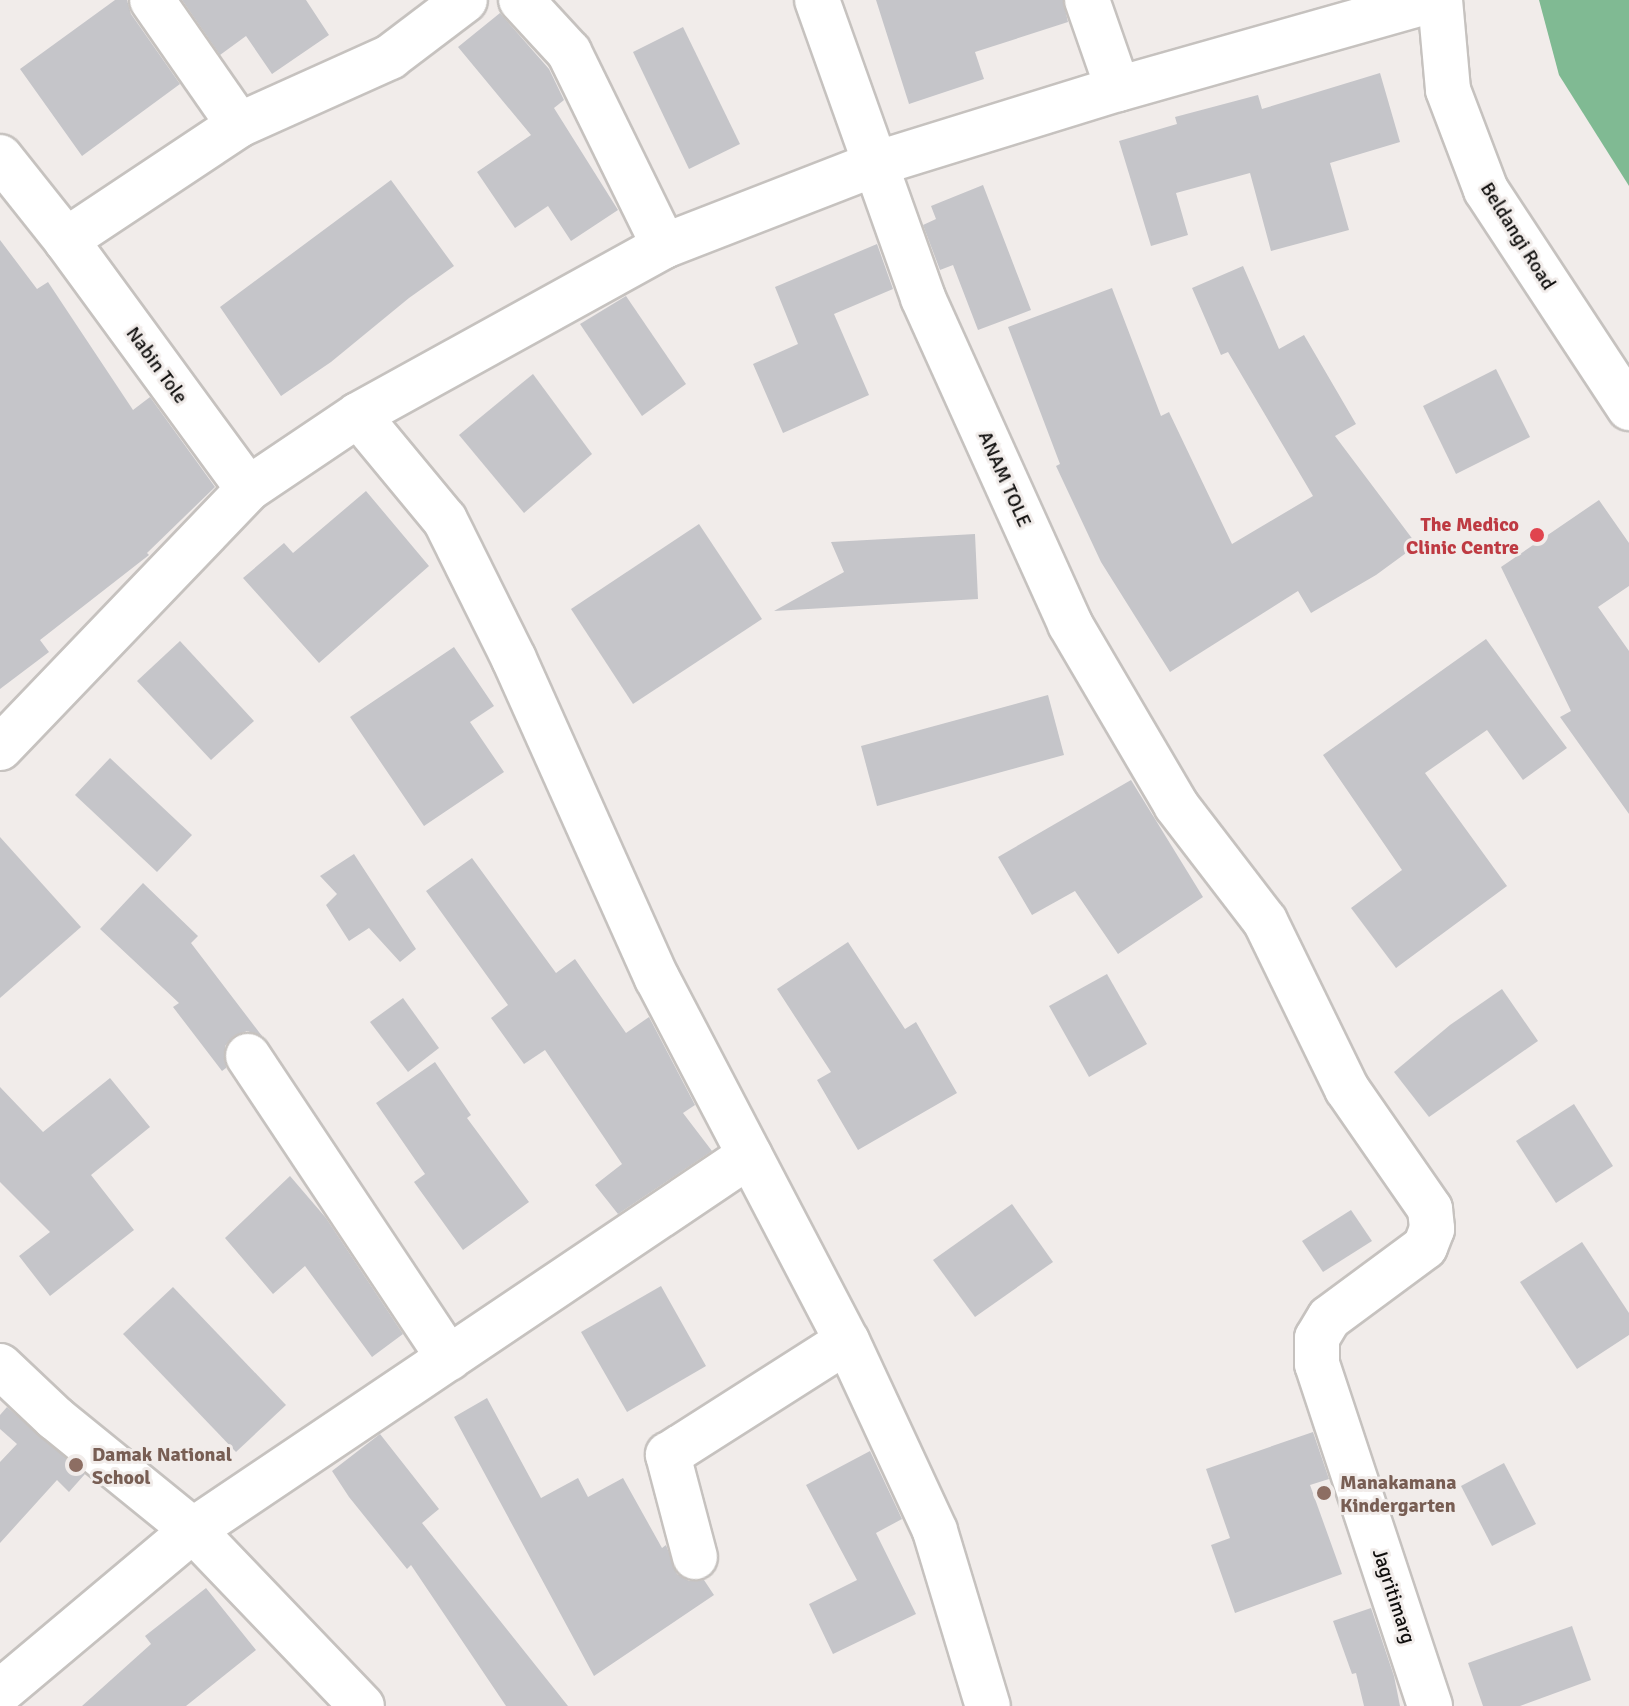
<!DOCTYPE html>
<style>
body{margin:0}
#map{position:relative;width:1629px;height:1706px;overflow:hidden;background:#f1ecea;font-family:Signika,sans-serif}
div>[style]{position:absolute}
.forest>*{inset:0;background:#80ba93}
.building>*{inset:0;background:#c5c5c9}
.roads{filter:drop-shadow(2px 0 #c6c2bf) drop-shadow(-2px 0 #c6c2bf) drop-shadow(0 2px #c6c2bf) drop-shadow(0 -2px #c6c2bf)}
.minor>*{height:44px;margin:-22px;padding:0 22px;transform-origin:22px;border-radius:22px;background:#fff}
.dots>*{width:22px;height:22px;translate:-50% -50%;box-sizing:border-box;border:4px solid #f1ecea;border-radius:50%}
span{translate:-50% -50%;white-space:nowrap;text-align:center;line-height:1.15;-webkit-text-stroke:6px #f1ecea;paint-order:stroke}
.street-label{font-size:20px;color:#100f0e}
.health-label{font-size:20px;color:#be3a42;font-weight:700}
.right{translate:-100% -50%;text-align:right}
.education-label{font-size:20px;color:#785e54;font-weight:700}
.left{translate:0 -50%;text-align:left}
</style>
<div id="map">
<div class="forest">
<i style="clip-path:polygon(1539px 0,1629px 0,1629px 186px,1559px 75px)"></i>
</div>
<div class="building">
<i style="clip-path:polygon(115px 0,127px 0,131px 14px,180px 84px,82px 156px,20px 69px)"></i>
<i style="clip-path:polygon(182px 0,306px 0,329px 35px,272px 74px,246px 36px,220px 55px)"></i>
<i style="clip-path:polygon(876px 0,1063px 0,1068px 22px,975px 52px,984px 79px,909px 104px)"></i>
<i style="clip-path:polygon(500px 13px,549px 69px,564px 100px,554px 108px,618px 210px,571px 241px,548px 206px,515px 228px,477px 172px,531px 135px,458px 47px)"></i>
<i style="clip-path:polygon(683px 27px,740px 144px,689px 169px,633px 52px)"></i>
<i style="clip-path:polygon(1380px 73px,1400px 142px,1330px 163px,1349px 230px,1271px 251px,1250px 173px,1176px 193px,1188px 235px,1151px 246px,1119px 141px,1177px 124px,1175px 117px,1258px 95px,1262px 109px)"></i>
<i style="clip-path:polygon(391px 180px,454px 266px,409px 298px,331px 362px,281px 396px,220px 307px)"></i>
<i style="clip-path:polygon(983px 185px,1031px 310px,978px 330px,953px 265px,940px 270px,923px 225px,936px 219px,931px 206px)"></i>
<i style="clip-path:polygon(0 240px,37px 289px,48px 282px,133px 410px,150px 397px,215px 487px,147px 553px,149px 555px,40px 640px,49px 652px,0 689px)"></i>
<i style="clip-path:polygon(877px 244px,893px 289px,834px 314px,869px 395px,783px 433px,753px 364px,798px 344px,775px 287px)"></i>
<i style="clip-path:polygon(1243px 266px,1279px 349px,1304px 335px,1356px 424px,1335px 436px,1417px 545px,1376px 575px,1311px 613px,1298px 591px,1170px 672px,1101px 562px,1056px 466px,1060px 464px,1008px 327px,1112px 288px,1161px 416px,1169px 412px,1232px 544px,1313px 496px,1228px 352px,1221px 355px,1192px 288px)"></i>
<i style="clip-path:polygon(626px 296px,686px 384px,642px 416px,580px 324px)"></i>
<i style="clip-path:polygon(1496px 369px,1530px 437px,1456px 474px,1423px 406px)"></i>
<i style="clip-path:polygon(533px 374px,592px 454px,524px 513px,459px 435px)"></i>
<i style="clip-path:polygon(366px 491px,429px 566px,319px 663px,243px 578px,284px 543px,293px 553px)"></i>
<i style="clip-path:polygon(1599px 500px,1629px 543px,1629px 586px,1598px 607px,1629px 651px,1629px 814px,1560px 717px,1571px 711px,1501px 567px)"></i>
<i style="clip-path:polygon(699px 524px,762px 619px,633px 704px,571px 609px)"></i>
<i style="clip-path:polygon(975px 534px,978px 599px,774px 611px,844px 572px,831px 542px)"></i>
<i style="clip-path:polygon(1486px 639px,1567px 748px,1523px 780px,1487px 730px,1425px 773px,1507px 886px,1396px 968px,1351px 908px,1402px 870px,1323px 755px)"></i>
<i style="clip-path:polygon(180px 641px,254px 721px,211px 760px,137px 681px)"></i>
<i style="clip-path:polygon(454px 647px,494px 706px,470px 722px,504px 772px,424px 826px,350px 717px)"></i>
<i style="clip-path:polygon(1048px 695px,1064px 755px,877px 806px,861px 746px)"></i>
<i style="clip-path:polygon(110px 758px,192px 835px,157px 872px,75px 795px)"></i>
<i style="clip-path:polygon(1131px 780px,1203px 897px,1118px 954px,1075px 891px,1032px 915px,998px 857px)"></i>
<i style="clip-path:polygon(0 837px,81px 927px,0 998px)"></i>
<i style="clip-path:polygon(354px 854px,416px 949px,400px 962px,369px 928px,349px 941px,326px 905px,337px 894px,320px 876px)"></i>
<i style="clip-path:polygon(472px 858px,556px 973px,575px 959px,626px 1033px,649px 1017px,695px 1105px,683px 1113px,712px 1151px,618px 1214px,595px 1185px,622px 1164px,545px 1050px,524px 1064px,491px 1018px,508px 1005px,426px 891px)"></i>
<i style="clip-path:polygon(143px 883px,198px 936px,191px 943px,262px 1036px,247px 1031px,234px 1036px,225px 1046px,226px 1068px,222px 1071px,173px 1007px,179px 1003px,100px 929px)"></i>
<i style="clip-path:polygon(848px 942px,905px 1029px,916px 1022px,957px 1093px,858px 1150px,817px 1080px,831px 1072px,777px 989px)"></i>
<i style="clip-path:polygon(1107px 974px,1147px 1044px,1089px 1077px,1049px 1006px)"></i>
<i style="clip-path:polygon(1502px 989px,1538px 1041px,1429px 1117px,1394px 1072px,1450px 1025px)"></i>
<i style="clip-path:polygon(403px 998px,439px 1048px,408px 1072px,370px 1022px)"></i>
<i style="clip-path:polygon(435px 1062px,471px 1115px,467px 1118px,529px 1202px,463px 1250px,414px 1182px,425px 1174px,376px 1103px)"></i>
<i style="clip-path:polygon(110px 1078px,150px 1127px,91px 1175px,134px 1230px,50px 1296px,19px 1256px,50px 1232px,0 1182px,0 1087px,43px 1132px)"></i>
<i style="clip-path:polygon(1574px 1104px,1613px 1166px,1556px 1203px,1516px 1141px)"></i>
<i style="clip-path:polygon(290px 1176px,326px 1218px,403px 1334px,372px 1357px,305px 1266px,273px 1294px,225px 1238px)"></i>
<i style="clip-path:polygon(1012px 1204px,1053px 1262px,975px 1317px,933px 1260px)"></i>
<i style="clip-path:polygon(1351px 1210px,1372px 1241px,1323px 1272px,1302px 1241px)"></i>
<i style="clip-path:polygon(1582px 1242px,1629px 1313px,1629px 1335px,1577px 1369px,1520px 1282px)"></i>
<i style="clip-path:polygon(661px 1286px,706px 1366px,627px 1412px,581px 1332px)"></i>
<i style="clip-path:polygon(173px 1287px,286px 1405px,236px 1452px,123px 1334px)"></i>
<i style="clip-path:polygon(487px 1398px,541px 1498px,578px 1478px,588px 1497px,623px 1478px,662px 1548px,666px 1545px,677px 1574px,689px 1581px,704px 1580px,714px 1595px,594px 1676px,454px 1417px)"></i>
<i style="clip-path:polygon(7px 1407px,85px 1474px,69px 1492px,57px 1480px,0 1543px,0 1462px,17px 1444px,0 1429px,0 1415px)"></i>
<i style="clip-path:polygon(1313px 1432px,1329px 1479px,1310px 1485px,1342px 1574px,1235px 1613px,1211px 1545px,1230px 1538px,1206px 1469px)"></i>
<i style="clip-path:polygon(380px 1434px,439px 1509px,422px 1523px,568px 1706px,506px 1706px,411px 1565px,407px 1569px,349px 1497px,332px 1471px)"></i>
<i style="clip-path:polygon(870px 1451px,902px 1519px,876px 1533px,916px 1614px,833px 1654px,809px 1604px,857px 1580px,806px 1485px)"></i>
<i style="clip-path:polygon(1504px 1463px,1536px 1524px,1492px 1546px,1461px 1486px)"></i>
<i style="clip-path:polygon(206px 1588px,256px 1650px,186px 1706px,82px 1706px,151px 1644px,145px 1636px)"></i>
<i style="clip-path:polygon(1371px 1608px,1394px 1676px,1400px 1706px,1364px 1706px,1356px 1673px,1352px 1674px,1333px 1621px)"></i>
<i style="clip-path:polygon(1572px 1626px,1591px 1680px,1520px 1706px,1483px 1706px,1468px 1663px)"></i>
</div>
<div class="roads">
<div class="minor">
<i style="left:152px;top:0;width:152px;rotate:55.2deg"></i>
<i style="left:521px;top:0;width:71px;rotate:47.3deg"></i>
<i style="left:569px;top:52px;width:216px;rotate:63.9deg"></i>
<i style="left:817px;top:0;width:316px;rotate:70.4deg"></i>
<i style="left:923px;top:298px;width:358px;rotate:65.7deg"></i>
<i style="left:1070px;top:624px;width:210px;rotate:59.6deg"></i>
<i style="left:1176px;top:805px;width:146px;rotate:52.5deg"></i>
<i style="left:1265px;top:921px;width:187px;rotate:64deg"></i>
<i style="left:1347px;top:1089px;width:146px;rotate:55.3deg"></i>
<i style="left:1430px;top:1209px;width:20px;rotate:84deg"></i>
<i style="left:1432px;top:1229px;width:19px;rotate:111deg"></i>
<i style="left:1425px;top:1247px;width:119px;rotate:143.5deg"></i>
<i style="left:1329px;top:1318px;width:23px;rotate:121deg"></i>
<i style="left:1317px;top:1338px;width:26px;rotate:90deg"></i>
<i style="left:1317px;top:1364px;width:360px;rotate:71.7deg"></i>
<i style="left:1087px;top:0;width:94px;rotate:70.8deg"></i>
<i style="left:1440px;top:0;width:90px;rotate:84.9deg"></i>
<i style="left:1448px;top:90px;width:107px;rotate:69.2deg"></i>
<i style="left:1486px;top:190px;width:261px;rotate:56.7deg"></i>
<i style="left:0;top:157px;width:106px;rotate:51.5deg"></i>
<i style="left:66px;top:240px;width:308px;rotate:53.8deg"></i>
<i style="left:66px;top:240px;width:208px;rotate:-33.6deg"></i>
<i style="left:239px;top:125px;width:166px;rotate:-24.2deg"></i>
<i style="left:390px;top:57px;width:94px;rotate:-37.2deg"></i>
<i style="left:358px;top:415px;width:136px;rotate:50.4deg"></i>
<i style="left:445px;top:520px;width:155px;rotate:63.6deg"></i>
<i style="left:514px;top:659px;width:350px;rotate:65.9deg"></i>
<i style="left:657px;top:978px;width:410px;rotate:62.4deg"></i>
<i style="left:847px;top:1341px;width:209px;rotate:65.1deg"></i>
<i style="left:935px;top:1531px;width:183px;rotate:73.2deg"></i>
<i style="left:0;top:748px;width:359px;rotate:-46.2deg"></i>
<i style="left:248px;top:489px;width:133px;rotate:-33.9deg"></i>
<i style="left:358px;top:415px;width:350px;rotate:-28.9deg"></i>
<i style="left:664px;top:246px;width:226px;rotate:-21.2deg"></i>
<i style="left:875px;top:164px;width:254px;rotate:-17.2deg"></i>
<i style="left:1118px;top:89px;width:326px;rotate:-15.8deg"></i>
<i style="left:248px;top:1056px;width:363px;rotate:56.4deg"></i>
<i style="left:0;top:1366px;width:76px;rotate:43.4deg"></i>
<i style="left:55px;top:1418px;width:178px;rotate:39.1deg"></i>
<i style="left:193px;top:1530px;width:244px;rotate:46.2deg"></i>
<i style="left:695px;top:1557px;width:106px;rotate:-104.8deg"></i>
<i style="left:668px;top:1455px;width:212px;rotate:-32.5deg"></i>
<i style="left:0;top:1692px;width:252px;rotate:-40deg"></i>
<i style="left:193px;top:1530px;width:671px;rotate:-33.95deg"></i>
</div>
</div>
<div class="dots">
<i style="left:1537px;top:535px;background:#e0444e"></i>
<i style="left:76px;top:1465px;background:#8d6e63"></i>
<i style="left:1324px;top:1493px;background:#8d6e63"></i>
</div>
<div class="street-label">
<span style="left:1518px;top:236px;rotate:58deg">Beldangi Road</span>
<span style="left:157px;top:365px;rotate:54deg">Nabin Tole</span>
<span style="left:1005px;top:479px;rotate:66deg">ANAM TOLE</span>
<span style="left:1394px;top:1596px;rotate:72deg">Jagritimarg</span>
</div>
<div class="health-label">
<span class="right" style="left:1519px;top:536px">The Medico<br>Clinic Centre</span>
</div>
<div class="education-label">
<span class="left" style="left:92px;top:1466px">Damak National<br>School</span>
<span class="left" style="left:1340px;top:1494px">Manakamana<br>Kindergarten</span>
</div>
</div>
